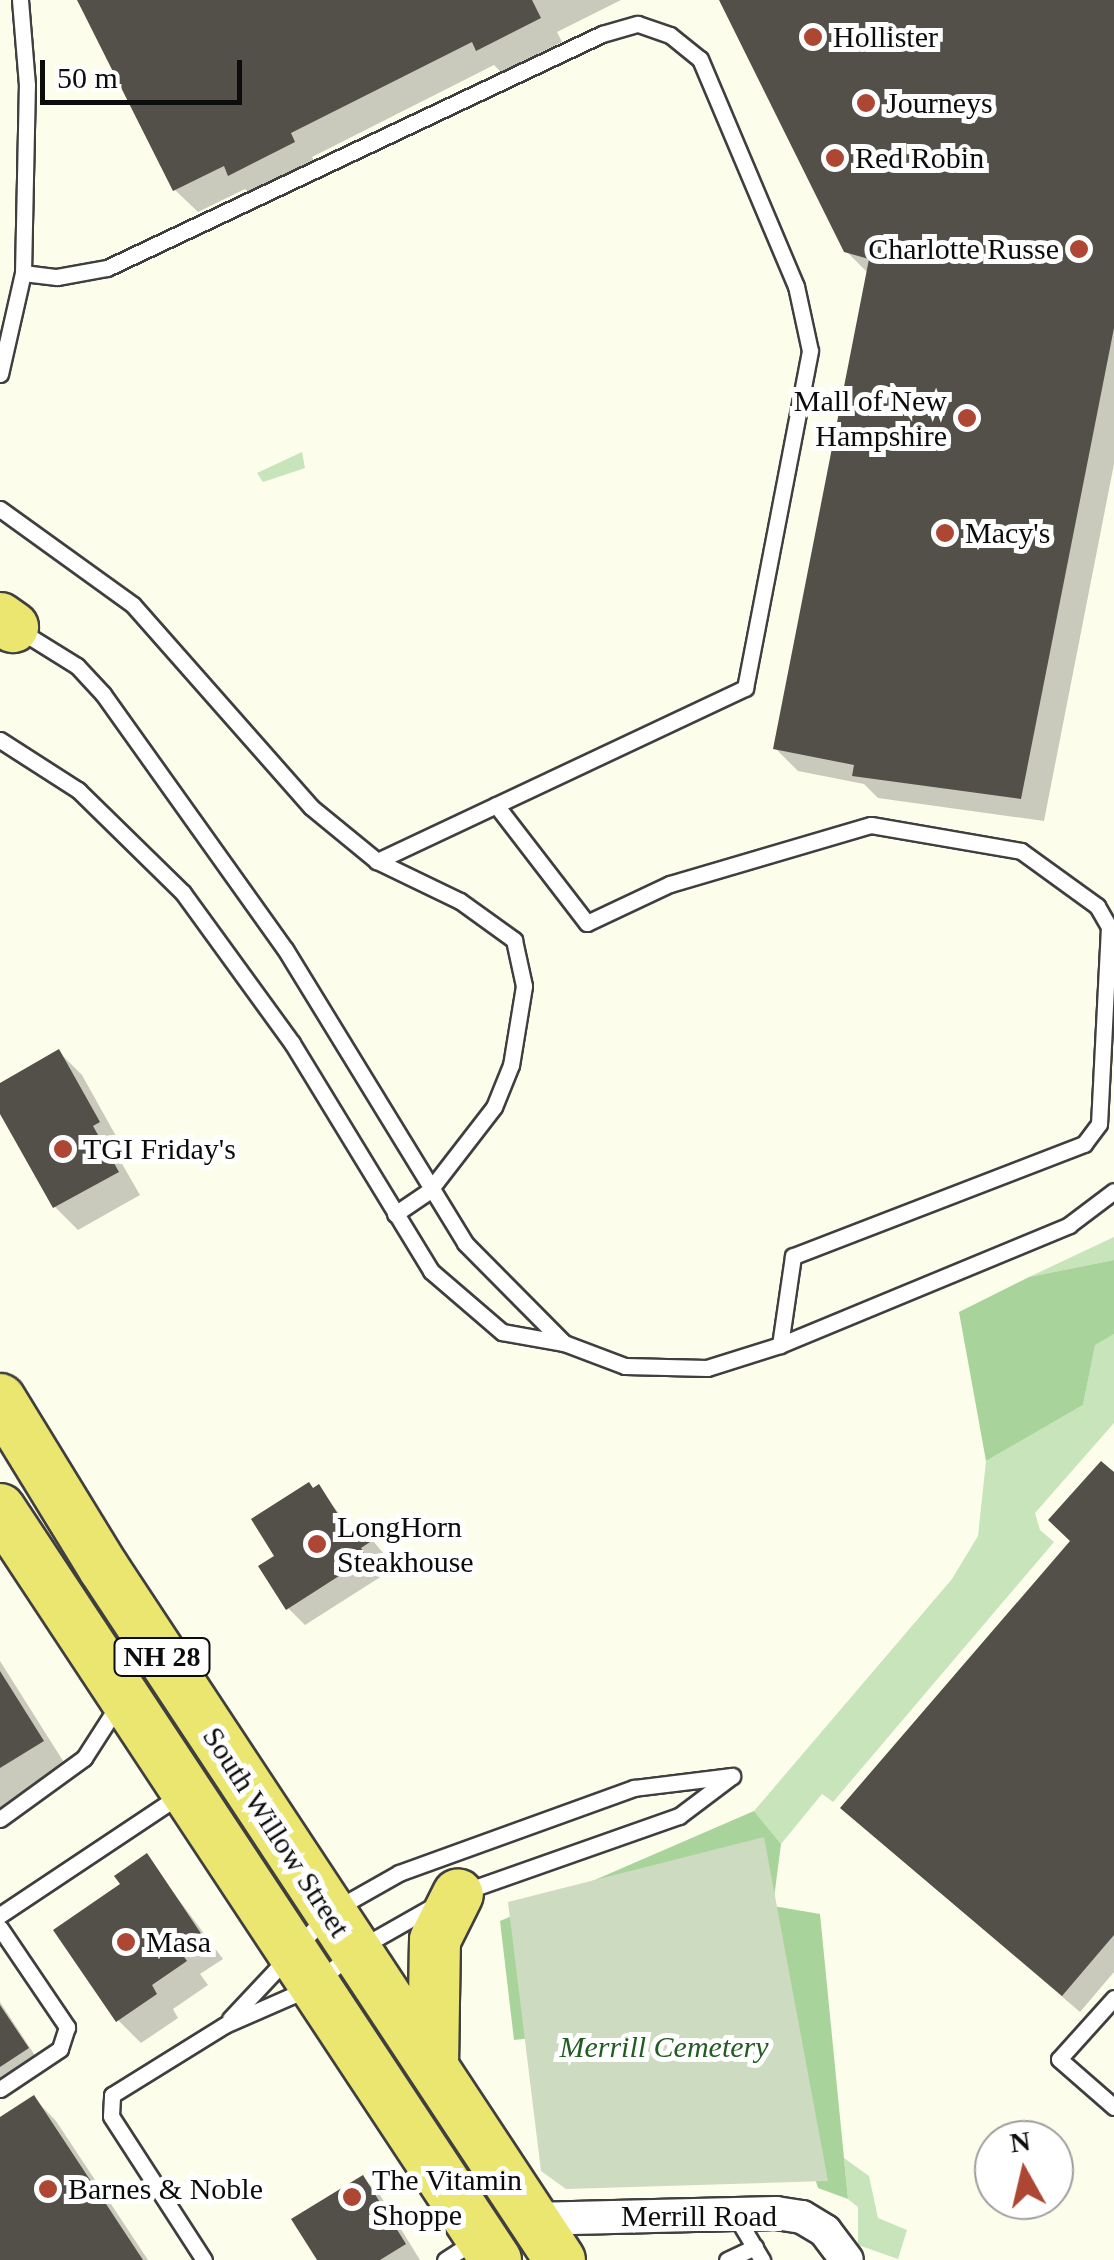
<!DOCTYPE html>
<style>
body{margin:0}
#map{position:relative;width:1114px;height:2260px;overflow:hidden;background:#fdfdec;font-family:Georgia,serif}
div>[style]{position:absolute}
.green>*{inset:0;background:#c7e4ba}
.forest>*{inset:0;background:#a8d39b}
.cemetery>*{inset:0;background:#cddcc0}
.shadow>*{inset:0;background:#0003}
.building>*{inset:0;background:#534f49}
.roads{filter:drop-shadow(2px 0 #3f3f3f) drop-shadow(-2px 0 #3f3f3f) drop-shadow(0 2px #3f3f3f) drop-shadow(0 -2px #3f3f3f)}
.service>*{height:15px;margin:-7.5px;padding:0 7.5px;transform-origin:7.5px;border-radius:7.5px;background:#fff}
.minor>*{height:32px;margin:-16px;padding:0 16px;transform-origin:16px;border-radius:16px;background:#fff}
.primary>*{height:50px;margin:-25px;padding:0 25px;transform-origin:25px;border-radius:25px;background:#eae66f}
.dots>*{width:28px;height:28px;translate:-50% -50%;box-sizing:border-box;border:5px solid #fff;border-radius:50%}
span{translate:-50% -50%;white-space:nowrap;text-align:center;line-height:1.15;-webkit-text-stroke:10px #fff;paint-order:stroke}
.shield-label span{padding:2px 8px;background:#fff;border:2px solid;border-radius:8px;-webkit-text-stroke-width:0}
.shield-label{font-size:28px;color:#0c0c0c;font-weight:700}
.poi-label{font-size:30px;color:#0c0c0c}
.left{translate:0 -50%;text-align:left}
.right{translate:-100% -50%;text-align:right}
.street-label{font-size:30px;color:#0c0c0c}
.park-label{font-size:30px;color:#235c23;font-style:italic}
.north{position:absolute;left:974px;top:2120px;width:100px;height:100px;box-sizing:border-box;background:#fff;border:2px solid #9e9e9e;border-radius:50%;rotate:352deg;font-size:28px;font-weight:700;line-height:40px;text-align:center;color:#0c0c0c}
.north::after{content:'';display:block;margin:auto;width:35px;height:45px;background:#ad4632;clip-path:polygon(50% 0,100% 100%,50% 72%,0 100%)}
.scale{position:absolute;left:40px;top:60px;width:202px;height:45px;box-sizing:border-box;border:5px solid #0c0c0c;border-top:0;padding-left:12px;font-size:30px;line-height:35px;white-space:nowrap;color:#0c0c0c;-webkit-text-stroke:8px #fff;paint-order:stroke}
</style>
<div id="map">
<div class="green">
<i style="clip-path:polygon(302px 452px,305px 468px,263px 482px,257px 473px)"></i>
<i style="clip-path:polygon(1114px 1237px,1114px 1260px,1029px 1277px)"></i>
<i style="clip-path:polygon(1114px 1334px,1114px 1423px,1035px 1513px,1040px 1530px,1054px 1542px,833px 1802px,822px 1794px,781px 1844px,754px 1811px,952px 1579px,978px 1536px,986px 1461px,1083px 1405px,1095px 1344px)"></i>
<i style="clip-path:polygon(844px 2158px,869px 2176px,878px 2218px,907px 2230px,898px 2259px,858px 2245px,858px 2207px,848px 2199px)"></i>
</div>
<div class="forest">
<i style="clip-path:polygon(1114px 1260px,1114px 1334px,1095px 1345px,1083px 1405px,986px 1461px,959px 1312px,1029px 1277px)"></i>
<i style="clip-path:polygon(754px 1811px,781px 1844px,773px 1906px,820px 1914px,848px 2199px,818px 2188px,795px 2114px,560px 2035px,514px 2040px,500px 1921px)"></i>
</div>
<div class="cemetery">
<i style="clip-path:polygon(764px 1837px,828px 2181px,566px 2189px,541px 2171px,508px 1902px)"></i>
</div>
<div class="shadow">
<i style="clip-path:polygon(80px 0,621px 0,557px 32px,562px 42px,501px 72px,494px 65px,312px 157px,316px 166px,253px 197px,245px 189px,198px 212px,175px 190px)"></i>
<i style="clip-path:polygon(722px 0,1114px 0,1114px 464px,1044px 821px,878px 798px,864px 784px,798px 771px,775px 748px,869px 274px,846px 251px)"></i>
<i style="clip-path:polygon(59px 1052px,82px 1075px,121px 1145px,114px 1150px,140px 1195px,78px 1230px,55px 1207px,0 1109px,0 1086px)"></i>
<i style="clip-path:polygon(1114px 1475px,1114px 1972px,1080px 2012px,861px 1825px,1073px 1541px)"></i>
<i style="clip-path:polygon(318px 1487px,352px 1530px,360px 1525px,388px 1559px,377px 1567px,382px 1576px,305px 1625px,288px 1608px)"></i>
<i style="clip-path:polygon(0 1661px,65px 1764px,33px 1785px,43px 1800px,9px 1821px,0 1812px)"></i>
<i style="clip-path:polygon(147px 1857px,223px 1959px,200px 1974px,208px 1985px,173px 2009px,178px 2018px,141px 2043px,118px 2020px,123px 1885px)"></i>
<i style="clip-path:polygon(0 2002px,40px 2063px,0 2090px)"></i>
<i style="clip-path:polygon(34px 2098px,56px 2121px,148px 2260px,0 2260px,0 2120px)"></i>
<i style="clip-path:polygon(363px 2178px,380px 2195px,420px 2260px,320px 2260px)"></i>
</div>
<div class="building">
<i style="clip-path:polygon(77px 0,532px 0,541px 18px,476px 51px,472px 42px,291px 133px,295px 142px,228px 176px,224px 166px,173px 191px)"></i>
<i style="clip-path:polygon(719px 0,1114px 0,1114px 328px,1021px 799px,852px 776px,854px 765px,773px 749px,869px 259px,844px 252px)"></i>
<i style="clip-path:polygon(59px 1049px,100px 1122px,93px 1126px,119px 1172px,53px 1208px,0 1114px,0 1083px)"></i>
<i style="clip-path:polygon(1101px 1461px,1114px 1472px,1114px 1935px,1062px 1996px,840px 1808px,1070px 1541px,1048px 1520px)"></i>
<i style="clip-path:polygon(309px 1482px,313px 1488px,319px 1484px,348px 1530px,361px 1522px,373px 1540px,361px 1548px,367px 1558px,286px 1610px,258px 1566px,274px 1556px,251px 1519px)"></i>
<i style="clip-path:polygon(0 1671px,44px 1741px,0 1768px)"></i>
<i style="clip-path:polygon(147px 1853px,202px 1935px,179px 1950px,187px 1961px,152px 1985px,157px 1994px,116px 2022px,53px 1930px,120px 1884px,114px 1876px)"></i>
<i style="clip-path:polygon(0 2005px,29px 2048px,0 2067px)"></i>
<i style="clip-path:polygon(34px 2095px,143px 2260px,0 2260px,0 2117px)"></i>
<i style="clip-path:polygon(363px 2175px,406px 2244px,380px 2260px,317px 2260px,291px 2219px)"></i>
</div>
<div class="roads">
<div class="service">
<i style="left:23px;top:273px;width:34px;rotate:7deg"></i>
<i style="left:57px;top:277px;width:51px;rotate:-10.2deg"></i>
<i style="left:107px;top:268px;width:548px;rotate:-25.3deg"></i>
<i style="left:602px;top:34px;width:37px;rotate:-16deg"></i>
<i style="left:638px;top:24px;width:34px;rotate:19deg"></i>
<i style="left:670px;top:35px;width:38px;rotate:39deg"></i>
<i style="left:700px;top:59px;width:246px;rotate:67.1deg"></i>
<i style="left:796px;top:286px;width:66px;rotate:77.8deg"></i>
<i style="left:810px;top:351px;width:343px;rotate:100.9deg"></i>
<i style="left:745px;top:688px;width:407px;rotate:154.8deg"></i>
<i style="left:0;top:374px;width:104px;rotate:-77.2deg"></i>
<i style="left:23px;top:273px;width:188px;rotate:-88.8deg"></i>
<i style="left:27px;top:85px;width:85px;rotate:-94.7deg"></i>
<i style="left:0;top:509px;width:164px;rotate:35.8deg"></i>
<i style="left:133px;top:605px;width:269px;rotate:48.6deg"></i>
<i style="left:311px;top:807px;width:85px;rotate:39.3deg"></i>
<i style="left:377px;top:861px;width:92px;rotate:25.7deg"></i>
<i style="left:460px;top:901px;width:67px;rotate:35.8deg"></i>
<i style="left:514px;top:940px;width:47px;rotate:77.7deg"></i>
<i style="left:524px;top:986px;width:80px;rotate:99.3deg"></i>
<i style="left:511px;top:1065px;width:45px;rotate:112deg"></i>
<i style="left:494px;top:1107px;width:106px;rotate:127.7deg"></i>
<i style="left:429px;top:1191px;width:41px;rotate:145.9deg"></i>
<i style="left:19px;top:630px;width:68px;rotate:31.8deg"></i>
<i style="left:77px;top:666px;width:38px;rotate:47deg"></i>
<i style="left:103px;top:694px;width:313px;rotate:54.5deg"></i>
<i style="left:285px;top:949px;width:345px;rotate:58.5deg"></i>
<i style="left:465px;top:1243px;width:141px;rotate:45.3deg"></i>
<i style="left:0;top:740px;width:93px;rotate:32.7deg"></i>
<i style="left:78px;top:790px;width:147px;rotate:44.4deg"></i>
<i style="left:183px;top:893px;width:185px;rotate:54deg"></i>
<i style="left:292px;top:1043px;width:267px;rotate:58.6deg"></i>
<i style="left:431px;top:1271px;width:94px;rotate:40.7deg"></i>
<i style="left:502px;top:1332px;width:63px;rotate:10.1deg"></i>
<i style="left:564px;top:1343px;width:65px;rotate:20.7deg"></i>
<i style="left:625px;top:1366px;width:82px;rotate:1.4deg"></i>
<i style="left:707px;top:1368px;width:77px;rotate:-17.5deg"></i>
<i style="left:780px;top:1345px;width:313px;rotate:-22.5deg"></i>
<i style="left:1069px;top:1225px;width:56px;rotate:-37.1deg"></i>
<i style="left:496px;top:805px;width:149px;rotate:52.4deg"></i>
<i style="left:587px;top:923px;width:92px;rotate:-25.2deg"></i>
<i style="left:670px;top:884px;width:209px;rotate:-16.4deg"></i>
<i style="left:871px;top:825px;width:152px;rotate:9.8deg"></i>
<i style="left:1021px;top:851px;width:94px;rotate:35.9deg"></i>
<i style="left:1097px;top:906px;width:24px;rotate:60deg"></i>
<i style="left:1109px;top:927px;width:197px;rotate:92.9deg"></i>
<i style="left:1099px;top:1124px;width:25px;rotate:127deg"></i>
<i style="left:1084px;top:1144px;width:312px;rotate:158.9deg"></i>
<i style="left:793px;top:1256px;width:90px;rotate:98.3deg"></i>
<i style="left:0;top:1819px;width:104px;rotate:-36deg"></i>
<i style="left:84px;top:1758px;width:63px;rotate:-57.3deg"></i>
<i style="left:463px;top:1892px;width:229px;rotate:-19.4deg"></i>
<i style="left:679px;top:1816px;width:66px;rotate:-37deg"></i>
<i style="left:0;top:1915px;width:220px;rotate:-33.7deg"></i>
<i style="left:0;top:1928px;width:120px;rotate:55.9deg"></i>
<i style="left:67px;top:2027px;width:23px;rotate:108deg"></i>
<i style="left:60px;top:2049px;width:72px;rotate:146.3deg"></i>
<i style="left:1114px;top:1998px;width:82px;rotate:132deg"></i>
<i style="left:1059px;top:2059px;width:73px;rotate:41.1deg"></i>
<i style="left:230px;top:2019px;width:146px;rotate:-46.9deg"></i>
<i style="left:330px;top:1912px;width:79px;rotate:-29.5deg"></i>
<i style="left:399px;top:1873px;width:250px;rotate:-19.9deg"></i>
<i style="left:634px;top:1788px;width:99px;rotate:-7deg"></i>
<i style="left:734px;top:2213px;width:55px;rotate:59.2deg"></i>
<i style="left:204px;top:2260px;width:171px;rotate:-122.9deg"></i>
<i style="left:111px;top:2116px;width:21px;rotate:-87deg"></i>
<i style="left:112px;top:2095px;width:133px;rotate:-31.8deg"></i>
<i style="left:225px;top:2025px;width:95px;rotate:-23.6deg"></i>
<i style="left:312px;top:1987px;width:55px;rotate:-40.6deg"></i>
<i style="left:354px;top:1951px;width:101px;rotate:-29.6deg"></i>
<i style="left:445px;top:2260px;width:33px;rotate:-33deg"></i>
<i style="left:727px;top:2260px;width:31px;rotate:-25deg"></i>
</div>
<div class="minor">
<i style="left:532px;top:2219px;width:244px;rotate:-1.4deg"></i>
<i style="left:776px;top:2213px;width:26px;rotate:9deg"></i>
<i style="left:802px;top:2217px;width:27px;rotate:31deg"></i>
<i style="left:825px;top:2231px;width:36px;rotate:53deg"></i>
</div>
<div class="primary">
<i style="left:0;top:618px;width:16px;rotate:35deg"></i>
<i style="left:0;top:1399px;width:197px;rotate:58.5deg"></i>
<i style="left:103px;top:1567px;width:830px;rotate:56.6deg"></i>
<i style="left:0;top:1509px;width:900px;rotate:56.56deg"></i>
<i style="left:433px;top:2066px;width:126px;rotate:-89.1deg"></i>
<i style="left:435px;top:1940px;width:51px;rotate:-63.4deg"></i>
</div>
</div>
<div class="dots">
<i style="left:813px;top:37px;background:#ad4632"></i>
<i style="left:866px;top:103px;background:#ad4632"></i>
<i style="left:835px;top:158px;background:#ad4632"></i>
<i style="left:1079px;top:249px;background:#ad4632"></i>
<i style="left:967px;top:418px;background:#ad4632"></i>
<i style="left:945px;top:533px;background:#ad4632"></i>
<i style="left:63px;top:1149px;background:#ad4632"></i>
<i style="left:317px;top:1544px;background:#ad4632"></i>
<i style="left:126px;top:1942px;background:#ad4632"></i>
<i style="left:48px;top:2189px;background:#ad4632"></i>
<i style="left:352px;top:2197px;background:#ad4632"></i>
</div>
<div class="shield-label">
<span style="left:162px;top:1657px">NH 28</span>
</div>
<div class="poi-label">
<span class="left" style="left:833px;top:37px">Hollister</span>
<span class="left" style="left:886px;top:103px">Journeys</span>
<span class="left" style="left:855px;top:158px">Red Robin</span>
<span class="right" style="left:1059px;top:249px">Charlotte Russe</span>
<span class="right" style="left:947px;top:418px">Mall of New<br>Hampshire</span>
<span class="left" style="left:965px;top:533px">Macy's</span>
<span class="left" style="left:83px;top:1149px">TGI Friday's</span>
<span class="left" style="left:337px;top:1544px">LongHorn<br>Steakhouse</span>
<span class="left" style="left:146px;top:1942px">Masa</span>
<span class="left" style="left:372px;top:2197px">The Vitamin<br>Shoppe</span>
<span class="left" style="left:68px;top:2189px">Barnes &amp; Noble</span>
</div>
<div class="street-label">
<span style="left:276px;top:1832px;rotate:57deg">South Willow Street</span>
<span style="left:699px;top:2216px">Merrill Road</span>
</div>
<div class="park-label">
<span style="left:664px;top:2047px">Merrill Cemetery</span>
</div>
<div class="north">N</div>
<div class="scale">50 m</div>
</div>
